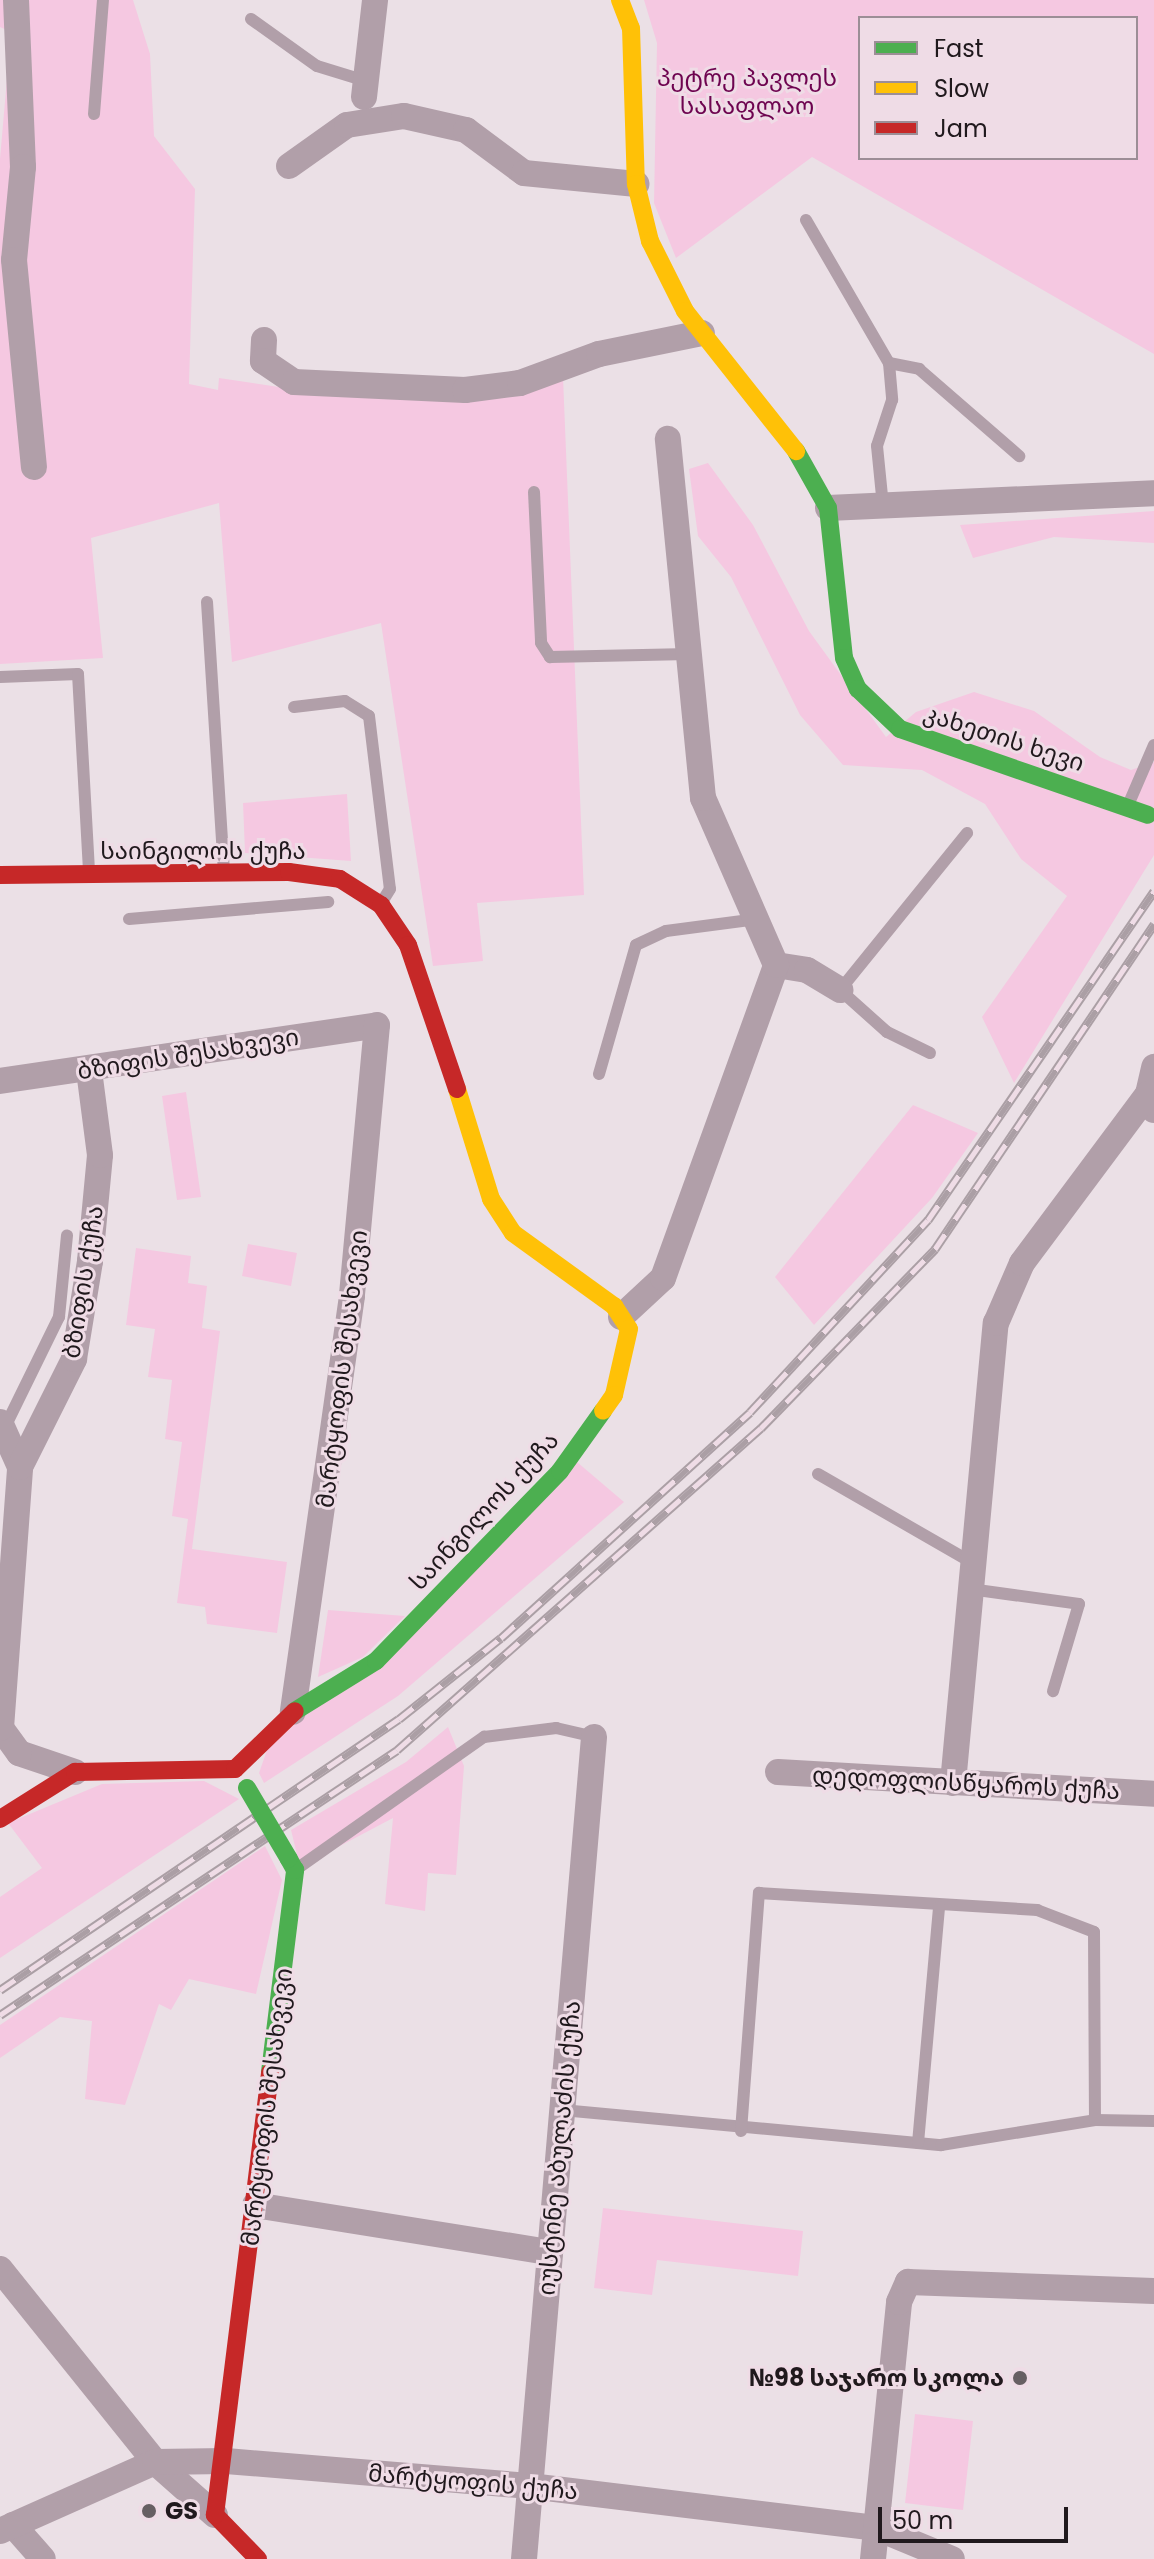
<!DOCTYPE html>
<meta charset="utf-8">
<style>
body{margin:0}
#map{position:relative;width:1154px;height:2559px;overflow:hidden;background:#ebe0e6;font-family:Poppins,"Noto Sans Georgian",sans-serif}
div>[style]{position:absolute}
.green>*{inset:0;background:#f5c8e1}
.lane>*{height:12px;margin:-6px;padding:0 6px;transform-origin:6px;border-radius:6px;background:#b19fa9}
.street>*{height:26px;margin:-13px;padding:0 13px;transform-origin:13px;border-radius:13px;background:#b19fa9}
.fast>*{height:18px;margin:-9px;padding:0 9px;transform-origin:9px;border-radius:9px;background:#4caf50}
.slow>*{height:18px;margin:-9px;padding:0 9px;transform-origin:9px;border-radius:9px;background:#ffc107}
.jam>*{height:18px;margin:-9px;padding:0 9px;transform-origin:9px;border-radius:9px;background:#c62828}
.rail>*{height:9px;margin-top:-4.5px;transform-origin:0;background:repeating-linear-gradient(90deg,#efdce6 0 18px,#ab9fa5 0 36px);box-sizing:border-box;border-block:2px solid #ab9fa5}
.fast-bridge>*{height:18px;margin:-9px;padding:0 9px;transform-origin:9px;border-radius:9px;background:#4caf50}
.dots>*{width:22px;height:22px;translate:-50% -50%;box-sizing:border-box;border:4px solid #efdce6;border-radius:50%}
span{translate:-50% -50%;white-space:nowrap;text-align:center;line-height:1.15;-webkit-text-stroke:6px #efdce6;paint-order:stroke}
.park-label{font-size:24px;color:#6e0450}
.street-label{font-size:24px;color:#20191d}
.poi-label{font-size:24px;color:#20191d;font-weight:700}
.right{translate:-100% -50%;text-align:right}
.left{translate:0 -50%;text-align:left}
.legend{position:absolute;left:858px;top:16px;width:280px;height:144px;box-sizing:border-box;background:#efdce6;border:2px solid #9c8e96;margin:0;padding:10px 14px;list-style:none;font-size:24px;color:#20191d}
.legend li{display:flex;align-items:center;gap:16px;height:40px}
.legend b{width:40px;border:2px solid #9c8e96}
.scale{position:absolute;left:878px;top:2507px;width:190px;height:36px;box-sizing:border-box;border:4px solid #20191d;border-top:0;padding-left:10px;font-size:24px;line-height:28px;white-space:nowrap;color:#20191d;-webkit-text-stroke:6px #efdce6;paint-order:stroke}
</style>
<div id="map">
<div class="green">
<i style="clip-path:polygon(0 0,133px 0,150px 54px,154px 136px,195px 189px,189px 384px,218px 390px,219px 378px,292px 389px,563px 377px,584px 895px,477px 903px,483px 961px,433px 966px,381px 623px,232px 662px,219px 503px,91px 538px,103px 658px,0 664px,0 159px,11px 32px,0 27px)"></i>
<i style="clip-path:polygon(evenodd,644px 0,1154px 0,1154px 354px,812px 157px,676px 258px,654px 203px,657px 43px,644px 0,860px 18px,1136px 18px,1136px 158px,860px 158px,860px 18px)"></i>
<i style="clip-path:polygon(708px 463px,753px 525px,809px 631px,886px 737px,916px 712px,974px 692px,1034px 711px,1100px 757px,1131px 770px,1154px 762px,1154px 855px,1014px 1083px,982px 1017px,1067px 896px,1021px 859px,985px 804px,922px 770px,843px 765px,800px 715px,731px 577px,698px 536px,689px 469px)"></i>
<i style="clip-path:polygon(1154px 511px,1154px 543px,1054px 537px,973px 558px,960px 525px)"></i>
<i style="clip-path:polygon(347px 794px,351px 861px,245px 853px,243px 803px)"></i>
<i style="clip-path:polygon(186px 1092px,201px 1197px,177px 1200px,162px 1096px)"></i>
<i style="clip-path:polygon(913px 1105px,978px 1133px,932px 1198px,814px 1325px,775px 1277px)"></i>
<i style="clip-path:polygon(248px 1244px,297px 1253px,291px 1286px,242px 1276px)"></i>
<i style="clip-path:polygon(136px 1248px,191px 1256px,188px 1283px,207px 1286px,202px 1328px,220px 1331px,192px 1549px,287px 1562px,277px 1633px,207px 1624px,205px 1607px,177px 1603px,188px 1519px,172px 1516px,182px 1442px,165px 1439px,172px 1380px,148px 1377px,155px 1329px,126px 1325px)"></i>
<i style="clip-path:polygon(577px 1462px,624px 1502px,398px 1696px,264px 1783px,259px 1773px,267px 1750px)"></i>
<i style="clip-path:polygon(328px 1610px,405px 1616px,363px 1657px,318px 1677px)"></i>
<i style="clip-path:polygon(448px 1727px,464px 1766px,456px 1875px,428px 1873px,425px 1911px,385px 1904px,393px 1818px,300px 1867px,291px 1830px,406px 1762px)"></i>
<i style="clip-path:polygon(204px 1781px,239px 1799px,0 1958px,0 1897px,42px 1868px,8px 1823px,102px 1784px)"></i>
<i style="clip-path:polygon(265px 1846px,282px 1880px,256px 1994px,189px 1979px,171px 2010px,159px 2004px,125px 2105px,85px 2099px,92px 2021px,60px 2017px,0 2058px,0 2025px)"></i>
<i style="clip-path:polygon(603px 2208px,803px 2231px,798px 2276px,657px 2260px,652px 2295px,594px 2288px)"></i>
<i style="clip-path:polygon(915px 2414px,973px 2421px,963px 2510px,905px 2503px)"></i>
</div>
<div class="lane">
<i style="left:251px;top:19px;width:81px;rotate:35.5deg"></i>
<i style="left:317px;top:66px;width:51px;rotate:17deg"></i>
<i style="left:94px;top:114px;width:114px;rotate:-85.5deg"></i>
<i style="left:806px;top:220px;width:165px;rotate:59.9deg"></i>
<i style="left:889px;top:363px;width:37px;rotate:85deg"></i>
<i style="left:892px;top:400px;width:48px;rotate:108.1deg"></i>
<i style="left:877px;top:446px;width:60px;rotate:84.3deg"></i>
<i style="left:889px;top:363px;width:31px;rotate:11deg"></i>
<i style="left:919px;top:369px;width:133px;rotate:41deg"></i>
<i style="left:534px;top:492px;width:151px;rotate:87.3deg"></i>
<i style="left:541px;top:643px;width:17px;rotate:57deg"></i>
<i style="left:550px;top:657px;width:139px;rotate:-1.2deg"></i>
<i style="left:207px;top:602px;width:268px;rotate:86.4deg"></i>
<i style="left:0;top:677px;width:78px;rotate:-2.2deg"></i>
<i style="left:78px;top:674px;width:197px;rotate:86.8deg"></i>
<i style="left:294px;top:707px;width:51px;rotate:-6.7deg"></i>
<i style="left:345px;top:701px;width:28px;rotate:32deg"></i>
<i style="left:369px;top:716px;width:174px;rotate:83.1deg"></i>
<i style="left:390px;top:889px;width:15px;rotate:122deg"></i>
<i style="left:1129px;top:803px;width:63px;rotate:-66.7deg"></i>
<i style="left:129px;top:919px;width:200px;rotate:-4.9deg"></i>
<i style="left:930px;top:1053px;width:48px;rotate:-154deg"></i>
<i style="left:887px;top:1032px;width:63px;rotate:-138.2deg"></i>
<i style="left:840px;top:990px;width:202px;rotate:-51deg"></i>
<i style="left:599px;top:1074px;width:134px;rotate:-74deg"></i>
<i style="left:636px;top:945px;width:33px;rotate:-25deg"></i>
<i style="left:666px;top:931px;width:92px;rotate:-7.5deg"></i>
<i style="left:5px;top:1427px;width:123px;rotate:-63.9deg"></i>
<i style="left:59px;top:1317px;width:82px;rotate:-84.4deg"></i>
<i style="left:818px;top:1474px;width:174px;rotate:29.9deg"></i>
<i style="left:970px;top:1589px;width:110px;rotate:7.8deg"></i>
<i style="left:1079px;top:1604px;width:91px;rotate:106.6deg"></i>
<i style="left:298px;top:1868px;width:228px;rotate:-35.2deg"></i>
<i style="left:484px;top:1737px;width:73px;rotate:-7.1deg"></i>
<i style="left:556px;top:1728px;width:39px;rotate:13deg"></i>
<i style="left:562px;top:2110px;width:381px;rotate:5.3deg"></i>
<i style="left:941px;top:2145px;width:156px;rotate:-9.2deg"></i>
<i style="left:1095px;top:2120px;width:59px;rotate:1deg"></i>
<i style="left:741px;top:2131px;width:239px;rotate:-85.7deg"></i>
<i style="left:759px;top:1893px;width:279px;rotate:3.5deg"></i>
<i style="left:1037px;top:1910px;width:61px;rotate:21.1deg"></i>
<i style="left:1094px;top:1932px;width:188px;rotate:89.7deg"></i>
<i style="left:918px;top:2143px;width:237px;rotate:-84.9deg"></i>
</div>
<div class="street">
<i style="left:16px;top:0;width:167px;rotate:87.6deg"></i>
<i style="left:23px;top:167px;width:93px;rotate:95.5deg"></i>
<i style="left:14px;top:260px;width:208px;rotate:84.5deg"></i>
<i style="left:364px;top:97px;width:98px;rotate:-83.5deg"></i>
<i style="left:289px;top:166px;width:71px;rotate:-35.3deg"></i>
<i style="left:347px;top:125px;width:58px;rotate:-9deg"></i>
<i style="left:404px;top:116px;width:64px;rotate:12.7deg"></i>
<i style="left:466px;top:130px;width:72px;rotate:36.6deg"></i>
<i style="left:524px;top:173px;width:113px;rotate:5.6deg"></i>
<i style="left:264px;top:340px;width:21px;rotate:93deg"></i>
<i style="left:263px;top:361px;width:37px;rotate:34deg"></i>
<i style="left:294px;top:382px;width:171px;rotate:2.7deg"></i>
<i style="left:465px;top:390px;width:55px;rotate:-7.3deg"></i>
<i style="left:520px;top:383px;width:84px;rotate:-20.2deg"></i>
<i style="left:599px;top:354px;width:105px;rotate:-11.5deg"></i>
<i style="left:828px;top:508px;width:326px;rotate:-2.6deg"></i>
<i style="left:776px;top:965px;width:31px;rotate:9deg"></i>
<i style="left:807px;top:970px;width:39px;rotate:31deg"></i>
<i style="left:0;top:1081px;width:381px;rotate:-8.4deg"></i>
<i style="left:377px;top:1025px;width:272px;rotate:95.3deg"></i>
<i style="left:352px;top:1296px;width:420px;rotate:98.1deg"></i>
<i style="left:1154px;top:1110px;width:17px;rotate:-111deg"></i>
<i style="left:1148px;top:1094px;width:28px;rotate:-77deg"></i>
<i style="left:621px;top:1317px;width:57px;rotate:-42.9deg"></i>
<i style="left:663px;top:1278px;width:333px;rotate:-70.1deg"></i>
<i style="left:776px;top:965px;width:182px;rotate:-113.6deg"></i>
<i style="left:703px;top:798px;width:361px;rotate:-95.6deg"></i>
<i style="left:0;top:1422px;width:49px;rotate:66deg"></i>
<i style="left:75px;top:1772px;width:59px;rotate:-161.3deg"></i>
<i style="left:19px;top:1753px;width:31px;rotate:-126deg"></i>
<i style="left:1px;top:1728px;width:262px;rotate:-85.8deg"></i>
<i style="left:20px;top:1467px;width:121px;rotate:-63.4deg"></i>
<i style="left:74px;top:1359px;width:99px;rotate:-80.7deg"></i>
<i style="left:90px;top:1261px;width:106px;rotate:-84.6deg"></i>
<i style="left:100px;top:1155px;width:86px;rotate:-97.4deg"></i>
<i style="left:778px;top:1772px;width:377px;rotate:3.3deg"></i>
<i style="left:953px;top:1783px;width:462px;rotate:-84.7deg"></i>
<i style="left:996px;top:1323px;width:65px;rotate:-66.6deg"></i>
<i style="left:1022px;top:1263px;width:211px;rotate:-53.3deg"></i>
<i style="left:255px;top:2205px;width:299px;rotate:9.1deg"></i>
<i style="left:0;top:2269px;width:248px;rotate:51.2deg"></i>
<i style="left:155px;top:2462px;width:80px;rotate:41.5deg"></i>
<i style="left:13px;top:2525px;width:45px;rotate:48.6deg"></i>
<i style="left:0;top:2531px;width:170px;rotate:-24deg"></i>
<i style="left:155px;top:2462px;width:71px;rotate:-0.8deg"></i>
<i style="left:226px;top:2461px;width:305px;rotate:4.7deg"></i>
<i style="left:530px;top:2486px;width:350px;rotate:6.9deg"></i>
<i style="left:877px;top:2528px;width:81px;rotate:22.5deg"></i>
<i style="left:524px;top:2559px;width:825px;rotate:-85.13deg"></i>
<i style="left:873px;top:2559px;width:258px;rotate:-84.2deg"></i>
<i style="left:899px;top:2302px;width:22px;rotate:-66deg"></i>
<i style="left:908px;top:2282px;width:246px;rotate:2.1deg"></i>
</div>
<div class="fast">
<i style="left:796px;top:451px;width:65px;rotate:60.7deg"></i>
<i style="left:828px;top:508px;width:151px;rotate:83.9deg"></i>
<i style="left:844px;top:658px;width:34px;rotate:66deg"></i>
<i style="left:858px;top:689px;width:58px;rotate:43.6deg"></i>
<i style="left:900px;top:729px;width:262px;rotate:19.1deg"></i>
<i style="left:295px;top:1711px;width:95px;rotate:-31.7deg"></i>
<i style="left:376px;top:1661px;width:264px;rotate:-45.9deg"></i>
<i style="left:560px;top:1471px;width:74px;rotate:-54.4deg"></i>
<i style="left:270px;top:2072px;width:204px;rotate:-82.9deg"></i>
<i style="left:295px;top:1870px;width:13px;rotate:-119deg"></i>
</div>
<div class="slow">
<i style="left:620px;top:0;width:30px;rotate:69deg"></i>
<i style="left:631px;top:28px;width:156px;rotate:88.2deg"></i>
<i style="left:636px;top:184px;width:59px;rotate:76.2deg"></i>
<i style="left:650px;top:241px;width:78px;rotate:63.4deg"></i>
<i style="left:685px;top:311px;width:179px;rotate:51.6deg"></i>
<i style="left:457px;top:1089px;width:115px;rotate:72.8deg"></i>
<i style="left:491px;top:1199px;width:40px;rotate:57.1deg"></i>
<i style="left:513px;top:1233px;width:125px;rotate:35.9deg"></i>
<i style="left:614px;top:1306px;width:27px;rotate:57deg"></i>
<i style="left:629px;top:1329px;width:68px;rotate:102.8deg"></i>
<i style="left:614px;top:1395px;width:19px;rotate:125deg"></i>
</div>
<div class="jam">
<i style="left:0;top:875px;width:289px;rotate:-0.6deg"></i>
<i style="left:289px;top:872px;width:51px;rotate:7.8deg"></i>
<i style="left:340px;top:879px;width:49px;rotate:32.4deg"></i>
<i style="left:381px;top:905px;width:48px;rotate:56deg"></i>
<i style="left:408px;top:945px;width:152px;rotate:71.2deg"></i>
<i style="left:0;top:1819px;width:89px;rotate:-32.1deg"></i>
<i style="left:75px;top:1772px;width:160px;rotate:-1.1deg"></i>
<i style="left:235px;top:1769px;width:83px;rotate:-44deg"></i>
<i style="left:258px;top:2559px;width:62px;rotate:-134.3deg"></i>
<i style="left:215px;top:2515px;width:446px;rotate:-82.9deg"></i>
</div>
<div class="rail">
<i style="left:0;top:1990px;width:482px;rotate:-34.2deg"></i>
<i style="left:399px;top:1719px;width:130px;rotate:-38.5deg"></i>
<i style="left:501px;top:1638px;width:336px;rotate:-42.2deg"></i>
<i style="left:750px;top:1412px;width:262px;rotate:-47.2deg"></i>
<i style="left:928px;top:1220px;width:399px;rotate:-55.5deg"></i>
<i style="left:0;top:2015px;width:477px;rotate:-33.7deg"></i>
<i style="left:397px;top:1750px;width:486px;rotate:-41.5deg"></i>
<i style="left:761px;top:1428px;width:250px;rotate:-45.8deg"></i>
<i style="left:935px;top:1249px;width:392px;rotate:-56deg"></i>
</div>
<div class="fast-bridge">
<i style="left:247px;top:1788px;width:82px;rotate:59.4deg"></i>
</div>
<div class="dots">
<i style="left:1020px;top:2378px;background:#675f63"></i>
<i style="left:149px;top:2511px;background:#675f63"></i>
</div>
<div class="park-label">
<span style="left:747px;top:92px">პეტრე პავლეს<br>სასაფლაო</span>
</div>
<div class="street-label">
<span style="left:1004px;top:738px;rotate:18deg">კახეთის ხევი</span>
<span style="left:203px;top:851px">საინგილოს ქუჩა</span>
<span style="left:188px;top:1054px;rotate:-9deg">ბზიფის შესახვევი</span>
<span style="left:83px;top:1282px;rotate:-81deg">ბზიფის ქუჩა</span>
<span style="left:342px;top:1369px;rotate:-83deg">მარტყოფის შესახვევი</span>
<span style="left:484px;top:1511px;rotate:-47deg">საინგილოს ქუჩა</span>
<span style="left:966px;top:1783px;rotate:3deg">დედოფლისწყაროს ქუჩა</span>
<span style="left:267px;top:2107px;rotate:-83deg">მარტყოფის შესახვევი</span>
<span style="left:559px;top:2148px;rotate:-85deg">იუსტინე აბულაძის ქუჩა</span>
<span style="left:473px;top:2482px;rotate:5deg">მარტყოფის ქუჩა</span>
</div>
<div class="poi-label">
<span class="right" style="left:1004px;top:2378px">№98 საჯარო სკოლა</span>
<span class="left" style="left:165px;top:2511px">GS</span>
</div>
<ul class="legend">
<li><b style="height:10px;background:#4caf50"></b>Fast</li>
<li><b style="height:10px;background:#ffc107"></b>Slow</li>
<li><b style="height:10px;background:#c62828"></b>Jam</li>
</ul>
<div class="scale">50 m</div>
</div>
